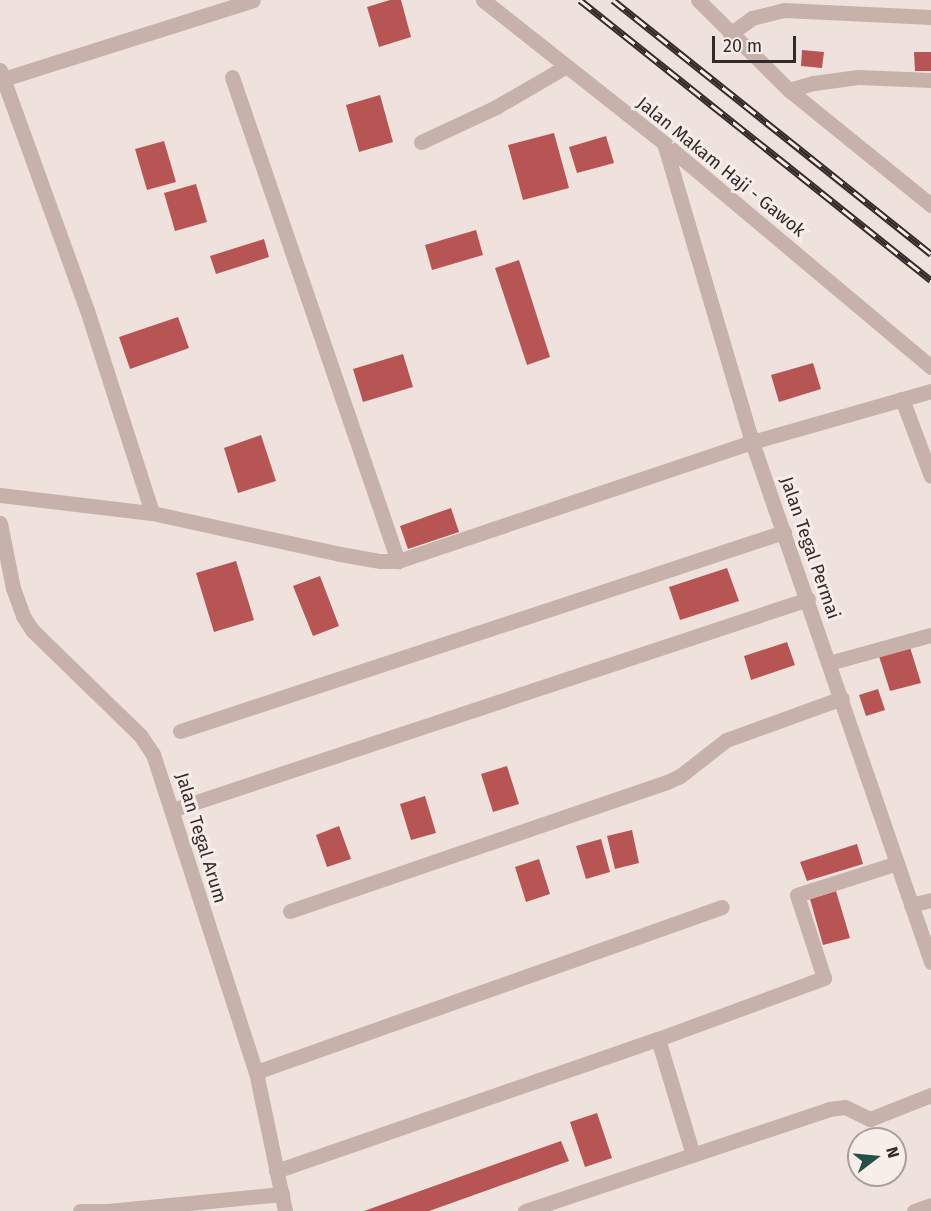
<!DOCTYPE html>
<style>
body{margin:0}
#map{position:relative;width:931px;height:1211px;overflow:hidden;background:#efe2dd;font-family:"Fira Sans",sans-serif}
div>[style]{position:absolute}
.building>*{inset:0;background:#b75454}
.minor>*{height:15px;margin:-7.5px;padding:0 7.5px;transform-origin:7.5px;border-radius:7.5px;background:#c6b1ab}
.rail>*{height:7px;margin-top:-3.5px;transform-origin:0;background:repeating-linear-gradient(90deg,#f7ede9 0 14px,#342a29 0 28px);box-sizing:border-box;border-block:2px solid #342a29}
span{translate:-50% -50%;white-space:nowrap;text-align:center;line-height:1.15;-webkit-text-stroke:6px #f7ede9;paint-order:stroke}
.street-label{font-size:18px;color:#342a29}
.north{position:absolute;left:847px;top:1127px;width:60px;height:60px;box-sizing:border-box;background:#f7ede9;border:2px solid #a99f9c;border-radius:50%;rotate:74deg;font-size:16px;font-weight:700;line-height:24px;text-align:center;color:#342a29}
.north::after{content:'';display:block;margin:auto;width:21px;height:27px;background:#245149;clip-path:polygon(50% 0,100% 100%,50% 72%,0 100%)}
.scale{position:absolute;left:712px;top:36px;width:84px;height:27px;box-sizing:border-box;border:3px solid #342a29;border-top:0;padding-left:8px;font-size:18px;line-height:21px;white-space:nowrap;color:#342a29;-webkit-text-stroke:4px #f7ede9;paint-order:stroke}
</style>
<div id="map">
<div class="building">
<i style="clip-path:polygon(390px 0,401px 0,411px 37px,379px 47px,367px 7px)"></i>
<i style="clip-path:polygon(802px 50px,824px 52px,822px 68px,801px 66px)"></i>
<i style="clip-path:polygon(914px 52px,931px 52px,931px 71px,915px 71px)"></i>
<i style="clip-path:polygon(380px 95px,393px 142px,359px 152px,346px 105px)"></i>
<i style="clip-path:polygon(554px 133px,569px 188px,523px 200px,508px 145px)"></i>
<i style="clip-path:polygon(606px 136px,614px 163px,577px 173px,569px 147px)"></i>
<i style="clip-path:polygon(164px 141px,176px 182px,147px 190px,135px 149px)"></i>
<i style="clip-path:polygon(196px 184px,207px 222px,175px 231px,164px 193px)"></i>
<i style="clip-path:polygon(476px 230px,483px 255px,432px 270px,425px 245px)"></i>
<i style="clip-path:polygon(264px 239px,269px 257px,216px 274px,210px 256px)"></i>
<i style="clip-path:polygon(519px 260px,550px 357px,527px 365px,495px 268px)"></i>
<i style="clip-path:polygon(178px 317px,189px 348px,130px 369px,119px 337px)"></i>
<i style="clip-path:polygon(403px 354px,413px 387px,363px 402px,353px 369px)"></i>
<i style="clip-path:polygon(813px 363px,821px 389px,779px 402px,771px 375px)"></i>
<i style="clip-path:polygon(261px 435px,276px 481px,238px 493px,224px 448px)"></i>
<i style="clip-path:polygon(451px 508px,459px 532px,408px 549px,400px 526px)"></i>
<i style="clip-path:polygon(236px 561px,254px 620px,214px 632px,196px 573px)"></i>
<i style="clip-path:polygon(727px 568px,739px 601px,680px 620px,669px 587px)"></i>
<i style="clip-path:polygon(320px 576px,339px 626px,313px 636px,293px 586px)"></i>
<i style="clip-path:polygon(787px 642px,795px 665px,751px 680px,744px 656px)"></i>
<i style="clip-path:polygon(909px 644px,921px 683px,890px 691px,878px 653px)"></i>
<i style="clip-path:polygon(878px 689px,885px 710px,866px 716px,859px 695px)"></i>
<i style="clip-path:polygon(507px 766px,519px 804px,493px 812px,481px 774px)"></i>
<i style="clip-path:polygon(425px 796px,436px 833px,411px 840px,400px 804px)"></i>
<i style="clip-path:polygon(339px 826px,351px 859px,327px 867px,316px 835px)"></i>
<i style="clip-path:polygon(632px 830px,639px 863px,615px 869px,607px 836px)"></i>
<i style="clip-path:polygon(601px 839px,610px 872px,586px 879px,576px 846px)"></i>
<i style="clip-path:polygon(857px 844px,863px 864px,807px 881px,800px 862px)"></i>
<i style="clip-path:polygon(539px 859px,550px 894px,526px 902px,515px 867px)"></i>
<i style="clip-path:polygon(836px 891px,850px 938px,823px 945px,810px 899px)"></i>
<i style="clip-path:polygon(597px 1113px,612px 1158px,585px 1167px,570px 1122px)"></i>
<i style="clip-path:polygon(561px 1141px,569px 1161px,488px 1190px,429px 1211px,364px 1211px)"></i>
</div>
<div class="minor">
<i style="left:483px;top:0;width:231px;rotate:38.3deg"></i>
<i style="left:664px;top:143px;width:349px;rotate:40deg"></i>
<i style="left:698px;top:0;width:128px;rotate:44.7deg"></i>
<i style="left:789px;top:90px;width:183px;rotate:39deg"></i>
<i style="left:730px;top:34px;width:27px;rotate:-36deg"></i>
<i style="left:752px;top:18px;width:33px;rotate:-14deg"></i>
<i style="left:784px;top:10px;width:147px;rotate:2.7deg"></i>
<i style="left:0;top:70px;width:255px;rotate:70.1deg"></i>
<i style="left:87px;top:310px;width:213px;rotate:72.2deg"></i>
<i style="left:232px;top:77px;width:512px;rotate:71.07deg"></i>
<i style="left:0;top:80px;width:265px;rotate:-17.5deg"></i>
<i style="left:789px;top:90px;width:26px;rotate:-16deg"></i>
<i style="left:814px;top:83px;width:44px;rotate:-7.8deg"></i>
<i style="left:858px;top:77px;width:73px;rotate:2.4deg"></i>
<i style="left:421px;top:142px;width:83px;rotate:-25deg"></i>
<i style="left:496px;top:107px;width:80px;rotate:-30.1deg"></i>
<i style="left:664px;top:143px;width:312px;rotate:73.6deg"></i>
<i style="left:752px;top:442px;width:550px;rotate:71deg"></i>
<i style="left:902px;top:399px;width:82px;rotate:69.4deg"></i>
<i style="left:0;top:495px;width:153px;rotate:6.8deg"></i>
<i style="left:152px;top:513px;width:192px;rotate:12.3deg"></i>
<i style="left:340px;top:554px;width:41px;rotate:9.9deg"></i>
<i style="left:380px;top:561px;width:18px"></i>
<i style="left:398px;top:561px;width:373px;rotate:-18.6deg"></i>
<i style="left:752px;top:442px;width:186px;rotate:-15.9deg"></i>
<i style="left:0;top:523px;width:66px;rotate:78.7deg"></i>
<i style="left:13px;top:588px;width:30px;rotate:70deg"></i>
<i style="left:23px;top:616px;width:17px;rotate:57deg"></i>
<i style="left:32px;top:630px;width:151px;rotate:44.2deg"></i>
<i style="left:140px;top:735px;width:23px;rotate:56deg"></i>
<i style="left:153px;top:754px;width:334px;rotate:72.1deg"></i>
<i style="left:256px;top:1072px;width:142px;rotate:78.2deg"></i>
<i style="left:829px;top:663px;width:106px;rotate:-15.4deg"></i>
<i style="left:180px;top:731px;width:636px;rotate:-18.24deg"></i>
<i style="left:172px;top:810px;width:670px;rotate:-18.35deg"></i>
<i style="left:911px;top:905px;width:21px;rotate:-14deg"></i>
<i style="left:290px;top:911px;width:398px;rotate:-18.9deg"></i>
<i style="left:667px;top:782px;width:14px;rotate:-25deg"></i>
<i style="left:680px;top:776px;width:58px;rotate:-38deg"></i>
<i style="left:726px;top:740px;width:123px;rotate:-19.9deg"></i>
<i style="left:658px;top:1039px;width:121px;rotate:73.2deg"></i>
<i style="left:256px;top:1072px;width:494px;rotate:-19.5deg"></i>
<i style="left:276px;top:1171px;width:404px;rotate:-19.1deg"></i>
<i style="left:658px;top:1039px;width:177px;rotate:-20.2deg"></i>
<i style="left:824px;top:978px;width:87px;rotate:-108deg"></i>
<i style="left:797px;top:895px;width:105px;rotate:-17.7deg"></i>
<i style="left:80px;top:1211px;width:28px"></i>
<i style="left:108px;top:1211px;width:175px;rotate:-5.6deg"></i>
<i style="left:525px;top:1211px;width:321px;rotate:-18.5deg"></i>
<i style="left:829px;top:1109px;width:16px;rotate:-7deg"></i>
<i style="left:845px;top:1107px;width:28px;rotate:26deg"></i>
<i style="left:870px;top:1119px;width:66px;rotate:-21.5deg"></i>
<i style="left:914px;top:1211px;width:18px;rotate:-19deg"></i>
</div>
<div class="rail">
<i style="left:580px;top:0;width:449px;rotate:38.6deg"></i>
<i style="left:613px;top:0;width:407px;rotate:38.6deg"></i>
</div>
<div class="street-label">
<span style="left:721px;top:167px;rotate:39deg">Jalan Makam Haji - Gawok</span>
<span style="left:810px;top:548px;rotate:71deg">Jalan Tegal Permai</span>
<span style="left:201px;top:838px;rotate:73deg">Jalan Tegal Arum</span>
</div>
<div class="north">N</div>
<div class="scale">20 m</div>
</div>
